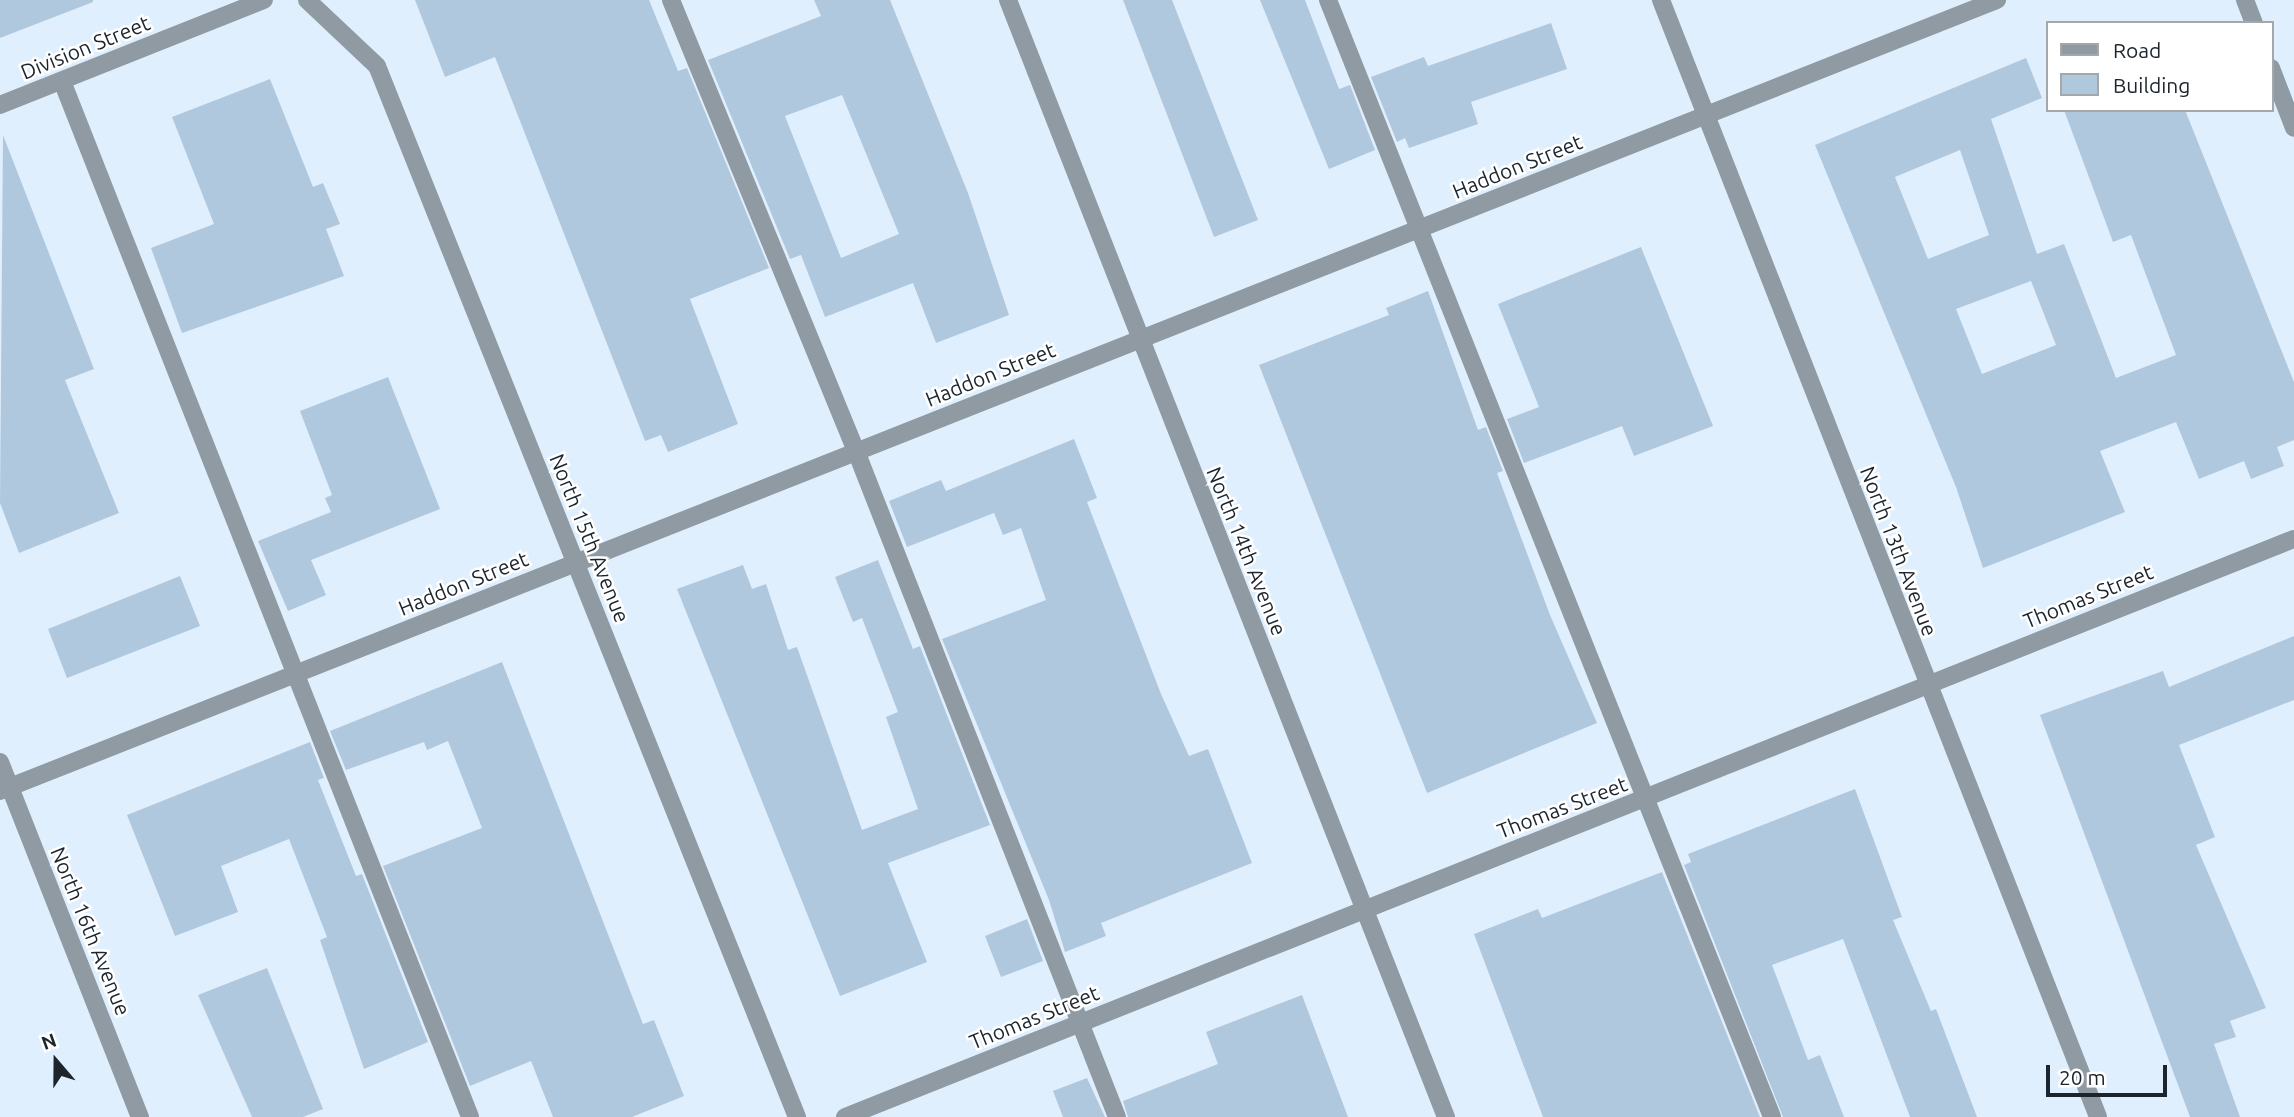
<!DOCTYPE html>
<style>
body{margin:0}
#map{position:relative;width:2294px;height:1117px;overflow:hidden;background:#e0effd;font-family:Ubuntu,sans-serif}
div>[style]{position:absolute}
.building>*{inset:0;background:#b0c8de}
.lane>*{height:18px;margin:-9px;padding:0 9px;transform-origin:9px;border-radius:9px;background:#8f9aa3}
.street>*{height:18px;margin:-9px;padding:0 9px;transform-origin:9px;border-radius:9px;background:#8f9aa3}
span{translate:-50% -50%;white-space:nowrap;text-align:center;line-height:1.15;-webkit-text-stroke:5px #fff;paint-order:stroke}
.street-label{font-size:21px;color:#1c252d}
.legend{position:absolute;left:2046px;top:21px;width:228px;height:91px;box-sizing:border-box;background:#fff;border:2px solid #a4a8ab;margin:0;padding:9px 12px;list-style:none;font-size:21px;color:#1c252d}
.legend li{display:flex;align-items:center;gap:14px;height:35px}
.legend b{width:35px;border:2px solid #a4a8ab}
.north{position:absolute;left:21px;top:1026px;width:70px;height:70px;-webkit-text-stroke:5px #fff;paint-order:stroke;rotate:340deg;font-size:19px;font-weight:700;line-height:28px;text-align:center;color:#1c252d}
.north::after{content:'';display:block;margin:auto;width:24px;height:32px;background:#1c252d;clip-path:polygon(50% 0,100% 100%,50% 72%,0 100%)}
.scale{position:absolute;left:2046px;top:1065px;width:121px;height:32px;box-sizing:border-box;border:4px solid #1c252d;border-top:0;padding-left:9px;font-size:21px;line-height:24px;white-space:nowrap;color:#1c252d;-webkit-text-stroke:5px #fff;paint-order:stroke}
</style>
<div id="map">
<div class="building">
<i style="clip-path:polygon(0 0,93px 0,93px 2px,0 38px)"></i>
<i style="clip-path:polygon(415px 0,649px 0,678px 71px,687px 68px,769px 268px,690px 299px,738px 424px,668px 452px,661px 435px,645px 441px,495px 57px,445px 77px)"></i>
<i style="clip-path:polygon(evenodd,814px 0,890px 0,968px 193px,1009px 315px,936px 343px,913px 283px,825px 317px,801px 255px,790px 259px,708px 60px,821px 16px,814px 0,842px 95px,899px 234px,841px 258px,785px 116px,842px 95px)"></i>
<i style="clip-path:polygon(1123px 0,1172px 0,1258px 220px,1214px 237px)"></i>
<i style="clip-path:polygon(1260px 0,1305px 0,1339px 89px,1350px 85px,1375px 150px,1329px 169px)"></i>
<i style="clip-path:polygon(1551px 23px,1567px 69px,1471px 102px,1478px 124px,1409px 148px,1405px 138px,1397px 142px,1371px 77px,1424px 57px,1428px 66px)"></i>
<i style="clip-path:polygon(evenodd,2026px 58px,2042px 98px,1991px 119px,2037px 254px,2064px 244px,2116px 378px,2176px 355px,2131px 235px,2113px 242px,2064px 110px,2185px 110px,2294px 382px,2294px 440px,2277px 447px,2284px 466px,2251px 479px,2244px 461px,2199px 479px,2176px 422px,2100px 451px,2125px 512px,1983px 568px,1956px 487px,1815px 145px,2026px 58px,1960px 150px,1989px 235px,1928px 259px,1895px 177px,1960px 150px,2026px 58px,2031px 281px,2056px 345px,1982px 374px,1956px 309px,2031px 281px)"></i>
<i style="clip-path:polygon(270px 79px,313px 187px,323px 183px,340px 224px,326px 229px,344px 276px,182px 333px,151px 248px,214px 224px,172px 117px)"></i>
<i style="clip-path:polygon(3px 135px,94px 369px,65px 380px,119px 513px,19px 553px,0 503px)"></i>
<i style="clip-path:polygon(1641px 247px,1713px 426px,1634px 456px,1622px 426px,1524px 463px,1507px 419px,1539px 407px,1498px 304px)"></i>
<i style="clip-path:polygon(1428px 291px,1478px 430px,1486px 427px,1503px 471px,1497px 473px,1550px 615px,1597px 723px,1427px 793px,1259px 365px,1389px 315px,1386px 308px)"></i>
<i style="clip-path:polygon(388px 377px,440px 509px,311px 560px,326px 595px,288px 611px,258px 541px,331px 512px,325px 498px,332px 495px,300px 411px)"></i>
<i style="clip-path:polygon(1074px 439px,1097px 498px,1087px 502px,1161px 694px,1189px 756px,1208px 749px,1252px 863px,1101px 923px,1106px 936px,1065px 952px,1049px 900px,942px 639px,1046px 600px,1021px 528px,1003px 535px,994px 513px,907px 547px,889px 501px,941px 480px,946px 491px)"></i>
<i style="clip-path:polygon(878px 560px,913px 649px,920px 646px,990px 825px,888px 863px,927px 962px,840px 996px,677px 589px,743px 565px,752px 589px,766px 584px,788px 650px,797px 647px,862px 830px,918px 809px,886px 717px,898px 712px,862px 618px,853px 622px,835px 577px)"></i>
<i style="clip-path:polygon(180px 576px,200px 626px,67px 678px,48px 629px)"></i>
<i style="clip-path:polygon(2294px 636px,2294px 700px,2179px 745px,2215px 837px,2196px 845px,2266px 1008px,2230px 1021px,2236px 1037px,2214px 1044px,2240px 1117px,2190px 1117px,2040px 715px,2163px 671px,2169px 687px)"></i>
<i style="clip-path:polygon(502px 662px,643px 1024px,654px 1020px,684px 1096px,632px 1117px,553px 1117px,531px 1061px,470px 1086px,383px 866px,482px 828px,448px 741px,427px 750px,424px 742px,346px 770px,330px 731px)"></i>
<i style="clip-path:polygon(310px 742px,324px 778px,318px 780px,356px 876px,362px 874px,428px 1042px,364px 1069px,320px 940px,327px 937px,289px 839px,221px 866px,238px 912px,175px 936px,127px 815px)"></i>
<i style="clip-path:polygon(1855px 789px,1902px 917px,1893px 920px,1931px 1011px,1936px 1009px,1977px 1117px,1910px 1117px,1843px 939px,1772px 965px,1808px 1060px,1820px 1055px,1844px 1117px,1783px 1117px,1684px 865px,1691px 862px,1688px 854px)"></i>
<i style="clip-path:polygon(1662px 872px,1760px 1117px,1543px 1117px,1474px 934px,1538px 909px,1542px 918px)"></i>
<i style="clip-path:polygon(1027px 919px,1043px 961px,1001px 977px,985px 936px)"></i>
<i style="clip-path:polygon(267px 968px,323px 1109px,303px 1117px,252px 1117px,198px 995px)"></i>
<i style="clip-path:polygon(1302px 995px,1348px 1117px,1128px 1117px,1123px 1101px,1218px 1064px,1206px 1032px)"></i>
<i style="clip-path:polygon(1087px 1078px,1105px 1117px,1063px 1117px,1053px 1091px)"></i>
</div>
<div class="lane">
<i style="left:671px;top:0;width:487px;rotate:67.7deg"></i>
<i style="left:856px;top:451px;width:715px;rotate:68.6deg"></i>
<i style="left:1328px;top:0;width:1202px;rotate:68.32deg"></i>
<i style="left:62px;top:81px;width:1113px;rotate:68.5deg"></i>
</div>
<div class="street">
<i style="left:307px;top:0;width:96px;rotate:43.3deg"></i>
<i style="left:377px;top:66px;width:1132px;rotate:68.22deg"></i>
<i style="left:1008px;top:0;width:1200px;rotate:68.59deg"></i>
<i style="left:1661px;top:0;width:1199px;rotate:68.63deg"></i>
<i style="left:2245px;top:0;width:25px;rotate:69deg"></i>
<i style="left:2271px;top:68px;width:64px;rotate:69deg"></i>
<i style="left:0;top:105px;width:284px;rotate:-21.7deg"></i>
<i style="left:0;top:762px;width:382px;rotate:68.5deg"></i>
<i style="left:0;top:791px;width:2148px;rotate:-21.61deg"></i>
<i style="left:845px;top:1117px;width:1560px;rotate:-21.75deg"></i>
</div>
<div class="street-label">
<span style="left:85px;top:47px;rotate:-22deg">Division Street</span>
<span style="left:1517px;top:166px;rotate:-22deg">Haddon Street</span>
<span style="left:990px;top:374px;rotate:-22deg">Haddon Street</span>
<span style="left:590px;top:538px;rotate:68deg">North 15th Avenue</span>
<span style="left:1247px;top:551px;rotate:68deg">North 14th Avenue</span>
<span style="left:1899px;top:551px;rotate:69deg">North 13th Avenue</span>
<span style="left:463px;top:583px;rotate:-22deg">Haddon Street</span>
<span style="left:2088px;top:596px;rotate:-22deg">Thomas Street</span>
<span style="left:1562px;top:807px;rotate:-21deg">Thomas Street</span>
<span style="left:91px;top:931px;rotate:68deg">North 16th Avenue</span>
<span style="left:1034px;top:1017px;rotate:-22deg">Thomas Street</span>
</div>
<ul class="legend">
<li><b style="height:9px;background:#8f9aa3"></b>Road</li>
<li><b style="height:19px;background:#b0c8de"></b>Building</li>
</ul>
<div class="north">N</div>
<div class="scale">20 m</div>
</div>
